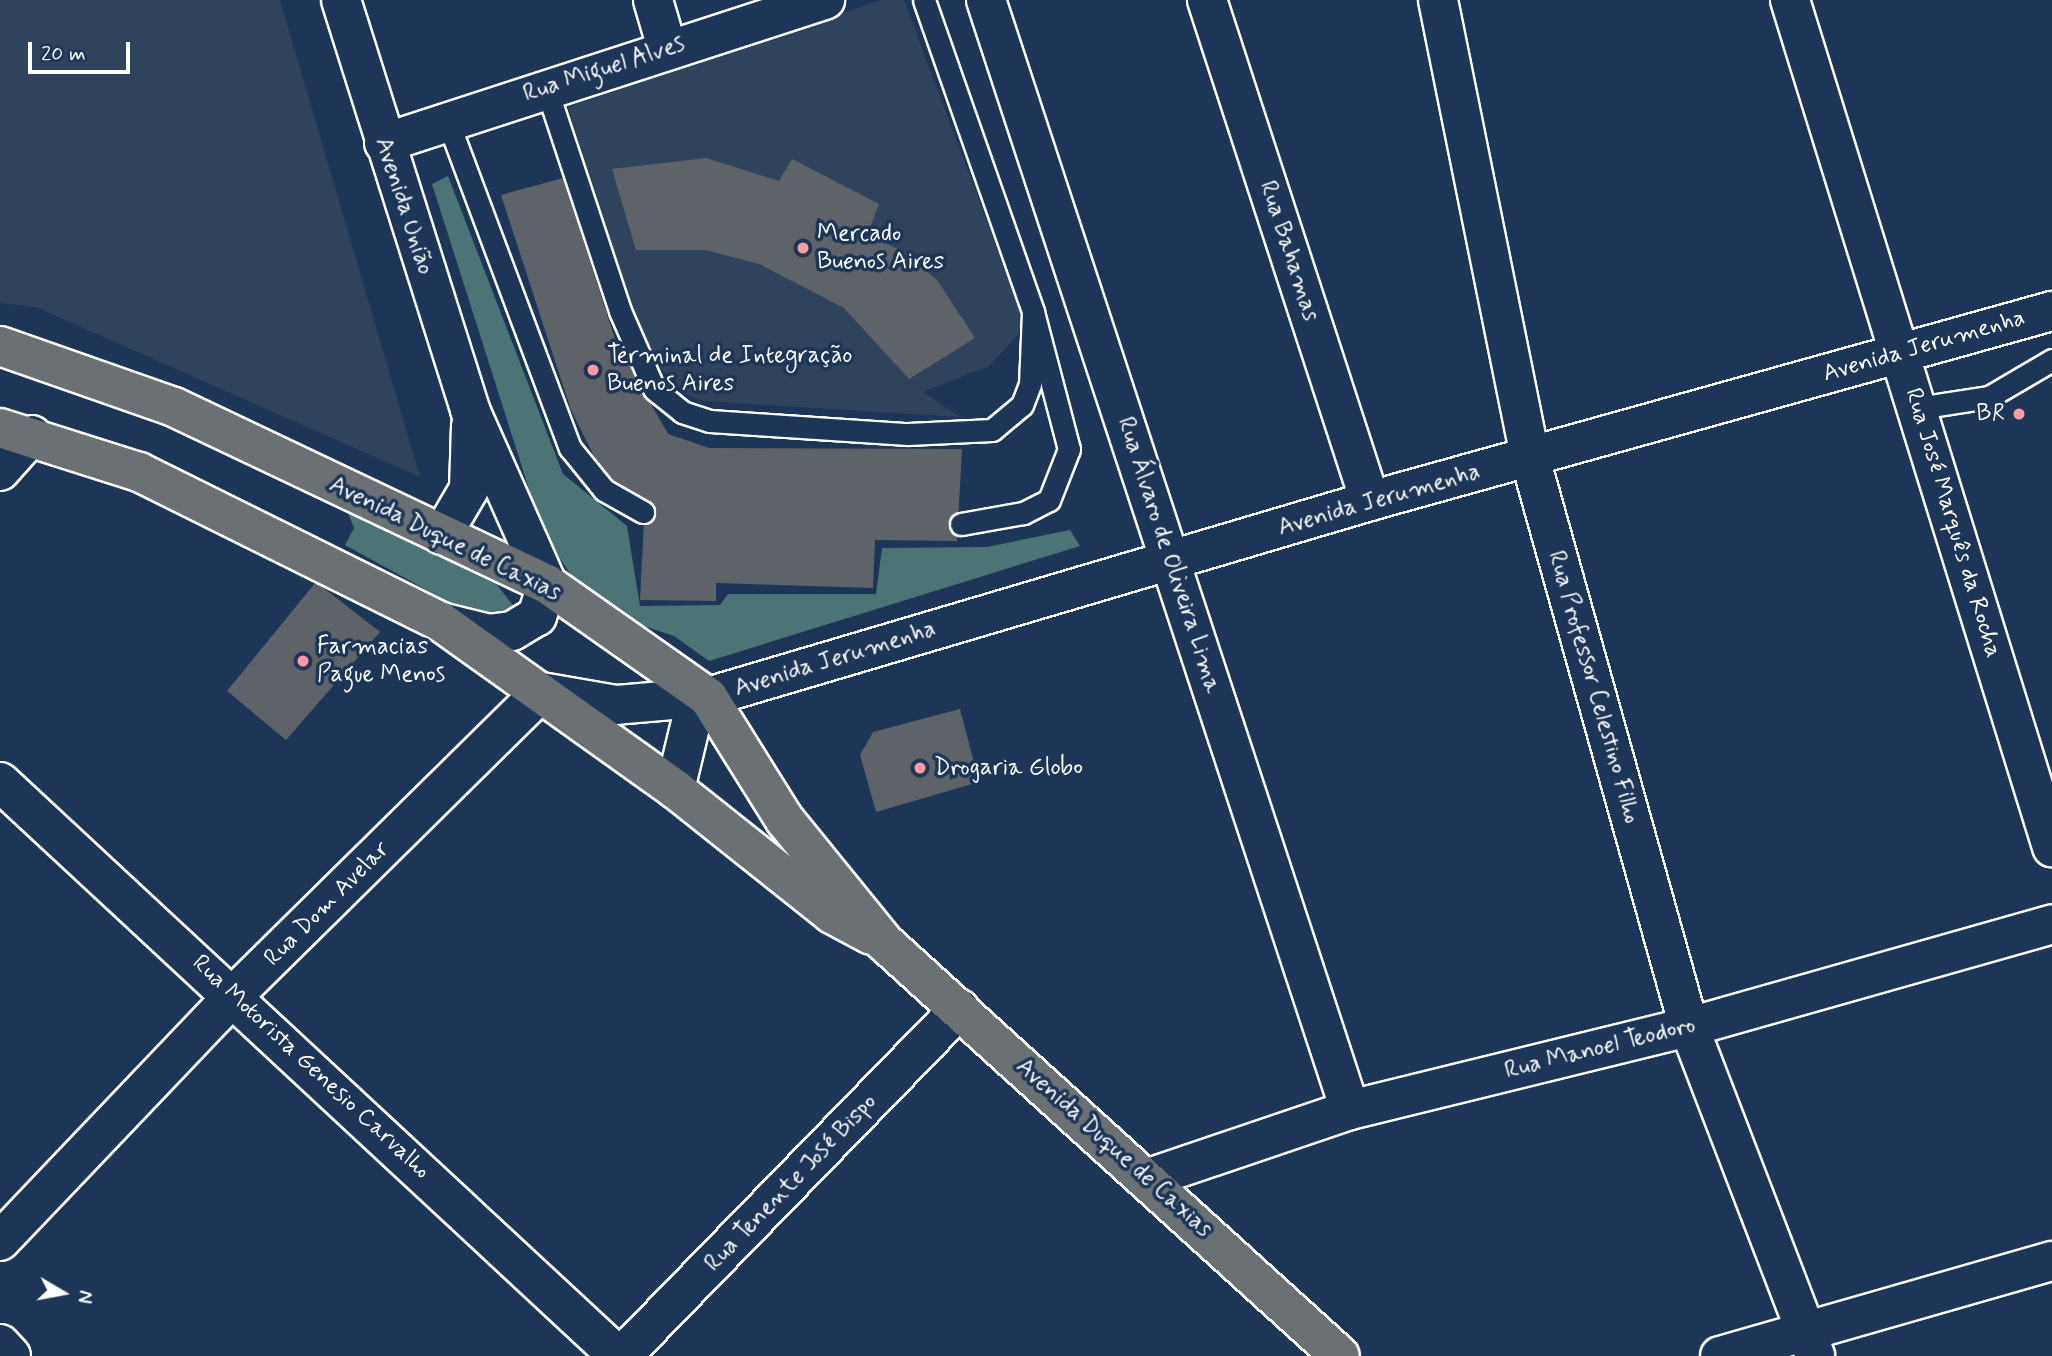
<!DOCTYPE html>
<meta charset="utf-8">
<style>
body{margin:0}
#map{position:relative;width:2052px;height:1356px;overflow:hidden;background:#1d3557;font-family:Mynerve,sans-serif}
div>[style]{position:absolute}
.built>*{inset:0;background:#30435c}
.green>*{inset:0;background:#4c7477}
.building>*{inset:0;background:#5e6369}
.roads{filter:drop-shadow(2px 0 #fff) drop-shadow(-2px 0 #fff) drop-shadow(0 2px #fff) drop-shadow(0 -2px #fff)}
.service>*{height:21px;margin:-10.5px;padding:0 10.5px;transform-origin:10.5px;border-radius:10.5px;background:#1d3557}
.minor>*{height:38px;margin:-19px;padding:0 19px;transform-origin:19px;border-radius:19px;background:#1d3557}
.tertiary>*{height:38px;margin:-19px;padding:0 19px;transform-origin:19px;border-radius:19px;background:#1d3557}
.secondary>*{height:38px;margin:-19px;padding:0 19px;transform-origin:19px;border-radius:19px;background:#1d3557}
.primary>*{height:38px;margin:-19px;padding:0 19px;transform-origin:19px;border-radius:19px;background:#6a7074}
.dots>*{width:19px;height:19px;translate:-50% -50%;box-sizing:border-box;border:4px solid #1d3557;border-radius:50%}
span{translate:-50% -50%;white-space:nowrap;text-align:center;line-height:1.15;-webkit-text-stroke:7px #1d3557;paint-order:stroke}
.street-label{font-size:24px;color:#fff}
.poi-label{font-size:24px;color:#fff}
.left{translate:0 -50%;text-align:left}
.right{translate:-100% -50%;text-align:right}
.north{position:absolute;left:28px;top:1258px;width:70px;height:70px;-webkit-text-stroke:5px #1d3557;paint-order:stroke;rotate:100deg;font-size:19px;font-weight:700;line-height:28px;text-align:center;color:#fff}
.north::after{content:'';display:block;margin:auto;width:24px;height:32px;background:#fff;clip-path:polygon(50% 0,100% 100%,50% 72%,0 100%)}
.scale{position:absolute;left:28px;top:42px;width:102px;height:32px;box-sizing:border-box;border:4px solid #fff;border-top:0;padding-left:9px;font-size:21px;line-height:24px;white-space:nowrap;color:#fff;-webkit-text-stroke:5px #1d3557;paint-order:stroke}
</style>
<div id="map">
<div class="built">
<i style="clip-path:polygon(0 0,280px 0,420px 477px,36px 307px,0 303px)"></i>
<i style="clip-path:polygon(881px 0,904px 0,1026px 326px,989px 366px,923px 392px,960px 417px,702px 401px,682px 392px,638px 342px,568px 107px)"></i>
</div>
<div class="green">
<i style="clip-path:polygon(448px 176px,563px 474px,627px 526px,640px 606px,720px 605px,728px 594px,876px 594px,882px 548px,987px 547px,1070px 530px,1080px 546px,709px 661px,674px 636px,623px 619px,577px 584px,543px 533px,432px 184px)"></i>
<i style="clip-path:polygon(346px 508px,497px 585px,513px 605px,513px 621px,499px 630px,345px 545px,354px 528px)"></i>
</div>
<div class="building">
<i style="clip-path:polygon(706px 158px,779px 181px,792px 159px,879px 204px,867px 235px,903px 251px,937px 280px,975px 338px,909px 379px,844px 308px,759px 264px,706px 250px,636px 250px,612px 169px)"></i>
<i style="clip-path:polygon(563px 178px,616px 342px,668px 434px,709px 448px,962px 449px,957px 541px,875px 540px,873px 588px,716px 583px,716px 601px,640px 600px,644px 522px,596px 460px,571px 410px,501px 195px)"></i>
<i style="clip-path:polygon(316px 582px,380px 632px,286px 740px,227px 691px)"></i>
<i style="clip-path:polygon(960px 709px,979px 782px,876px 812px,860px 755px,873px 732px)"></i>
</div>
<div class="roads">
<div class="service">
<i style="left:924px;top:0;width:330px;rotate:70.7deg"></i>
<i style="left:1033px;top:312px;width:142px;rotate:75.3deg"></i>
<i style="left:1069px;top:449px;width:55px;rotate:111.4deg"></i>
<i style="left:1049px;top:500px;width:29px;rotate:153deg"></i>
<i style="left:1023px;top:513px;width:63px;rotate:169.9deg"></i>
<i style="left:546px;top:87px;width:236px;rotate:71.7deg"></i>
<i style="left:620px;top:311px;width:85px;rotate:66.4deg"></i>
<i style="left:654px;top:389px;width:36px;rotate:39deg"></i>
<i style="left:682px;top:412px;width:29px;rotate:18deg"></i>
<i style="left:710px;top:421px;width:198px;rotate:3.8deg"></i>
<i style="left:908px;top:434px;width:84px;rotate:-2.7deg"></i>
<i style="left:992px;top:430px;width:39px;rotate:-40deg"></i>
<i style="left:1022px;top:405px;width:22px;rotate:-69deg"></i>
<i style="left:1030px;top:384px;width:72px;rotate:-87.6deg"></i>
<i style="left:448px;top:122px;width:348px;rotate:69.5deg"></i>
<i style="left:570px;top:448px;width:54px;rotate:51deg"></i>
<i style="left:604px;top:490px;width:45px;rotate:29.4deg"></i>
<i style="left:1918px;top:408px;width:72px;rotate:-8.8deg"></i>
<i style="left:1989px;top:397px;width:73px;rotate:-30.4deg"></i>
</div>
<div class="minor">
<i style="left:653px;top:0;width:50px;rotate:73.7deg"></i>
<i style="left:986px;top:0;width:1168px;rotate:71.84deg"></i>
<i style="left:1207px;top:0;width:527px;rotate:71.98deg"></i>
<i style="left:1438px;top:0;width:467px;rotate:78.6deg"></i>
<i style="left:1530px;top:458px;width:591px;rotate:74.39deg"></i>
<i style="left:1689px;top:1027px;width:352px;rotate:69deg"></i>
<i style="left:1790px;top:0;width:887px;rotate:72.81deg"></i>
<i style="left:0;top:471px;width:48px;rotate:-48.4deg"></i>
<i style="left:0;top:782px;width:843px;rotate:42.89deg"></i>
<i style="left:1149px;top:1178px;width:212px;rotate:-18.7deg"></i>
<i style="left:1350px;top:1110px;width:349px;rotate:-13.8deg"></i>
<i style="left:1689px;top:1027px;width:377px;rotate:-15.8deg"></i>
<i style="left:0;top:1241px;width:341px;rotate:-46.4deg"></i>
<i style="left:235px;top:994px;width:430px;rotate:-44.6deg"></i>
<i style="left:0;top:1344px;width:16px;rotate:47deg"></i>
<i style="left:622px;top:1356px;width:484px;rotate:-45.8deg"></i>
<i style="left:1720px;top:1356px;width:345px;rotate:-16deg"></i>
</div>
<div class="tertiary">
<i style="left:384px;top:143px;width:464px;rotate:-18deg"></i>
</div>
<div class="secondary">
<i style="left:341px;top:0;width:430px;rotate:72.5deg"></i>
<i style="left:470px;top:410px;width:190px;rotate:66.1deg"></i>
<i style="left:547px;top:584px;width:34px;rotate:107deg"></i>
<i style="left:537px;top:616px;width:29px;rotate:149deg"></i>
<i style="left:512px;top:631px;width:23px;rotate:173deg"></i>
<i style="left:489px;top:634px;width:49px;rotate:-166deg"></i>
<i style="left:442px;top:535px;width:53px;rotate:-59.6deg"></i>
<i style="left:469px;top:489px;width:63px;rotate:-88.2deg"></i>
<i style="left:541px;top:692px;width:76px;rotate:9.8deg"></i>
<i style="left:616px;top:705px;width:92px;rotate:-5deg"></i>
<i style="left:708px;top:697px;width:690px;rotate:-16.49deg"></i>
<i style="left:1370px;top:501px;width:708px;rotate:-15.57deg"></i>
<i style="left:675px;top:789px;width:73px;rotate:-76.5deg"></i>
<i style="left:692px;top:718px;width:26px;rotate:-53deg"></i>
</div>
<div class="primary">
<i style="left:0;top:346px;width:184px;rotate:19.3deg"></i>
<i style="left:174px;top:407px;width:413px;rotate:25.4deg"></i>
<i style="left:547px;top:584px;width:197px;rotate:35.1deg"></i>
<i style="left:708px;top:697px;width:145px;rotate:58deg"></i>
<i style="left:785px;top:820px;width:159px;rotate:50.9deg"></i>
<i style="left:885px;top:943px;width:614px;rotate:42.23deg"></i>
<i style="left:0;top:428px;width:146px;rotate:17.6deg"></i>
<i style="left:139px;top:472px;width:337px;rotate:26.4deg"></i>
<i style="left:441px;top:622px;width:287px;rotate:35.5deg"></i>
<i style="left:675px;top:789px;width:201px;rotate:38.5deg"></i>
<i style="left:832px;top:914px;width:44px;rotate:28.3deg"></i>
</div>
</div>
<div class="dots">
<i style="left:803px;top:248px;background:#ff9aa2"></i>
<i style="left:593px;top:370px;background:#ff9aa2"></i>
<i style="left:2019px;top:414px;background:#ff9aa2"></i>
<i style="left:303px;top:661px;background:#ff9aa2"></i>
<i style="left:920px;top:768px;background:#ff9aa2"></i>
</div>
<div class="street-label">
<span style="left:604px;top:69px;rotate:-18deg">Rua Miguel Alves</span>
<span style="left:404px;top:206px;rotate:72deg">Avenida União</span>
<span style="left:1289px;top:251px;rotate:72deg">Rua Bahamas</span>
<span style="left:1924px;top:346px;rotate:-16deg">Avenida Jerumenha</span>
<span style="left:1379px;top:500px;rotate:-16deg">Avenida Jerumenha</span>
<span style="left:1953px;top:523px;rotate:73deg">Rua José Marquês da Rocha</span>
<span style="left:445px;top:539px;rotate:26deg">Avenida Duque de Caxias</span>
<span style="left:1169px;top:555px;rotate:72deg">Rua Álvaro de Oliveira Lima</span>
<span style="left:835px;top:659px;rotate:-17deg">Avenida Jerumenha</span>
<span style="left:1594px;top:687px;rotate:74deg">Rua Professor Celestino Filho</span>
<span style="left:327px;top:904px;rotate:-45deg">Rua Dom Avelar</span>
<span style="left:1600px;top:1048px;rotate:-14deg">Rua Manoel Teodoro</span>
<span style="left:311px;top:1067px;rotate:43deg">Rua Motorista Genesio Carvalho</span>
<span style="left:1114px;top:1148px;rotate:42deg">Avenida Duque de Caxias</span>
<span style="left:791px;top:1183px;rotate:-46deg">Rua Tenente José Bispo</span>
</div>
<div class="poi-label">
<span class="left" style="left:817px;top:248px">Mercado<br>Buenos Aires</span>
<span class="left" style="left:607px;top:370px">Terminal de Integração<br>Buenos Aires</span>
<span class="right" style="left:2005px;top:414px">BR</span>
<span class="left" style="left:317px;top:661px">Farmacias<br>Pague Menos</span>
<span class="left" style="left:934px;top:768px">Drogaria Globo</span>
</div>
<div class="north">N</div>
<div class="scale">20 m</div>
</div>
